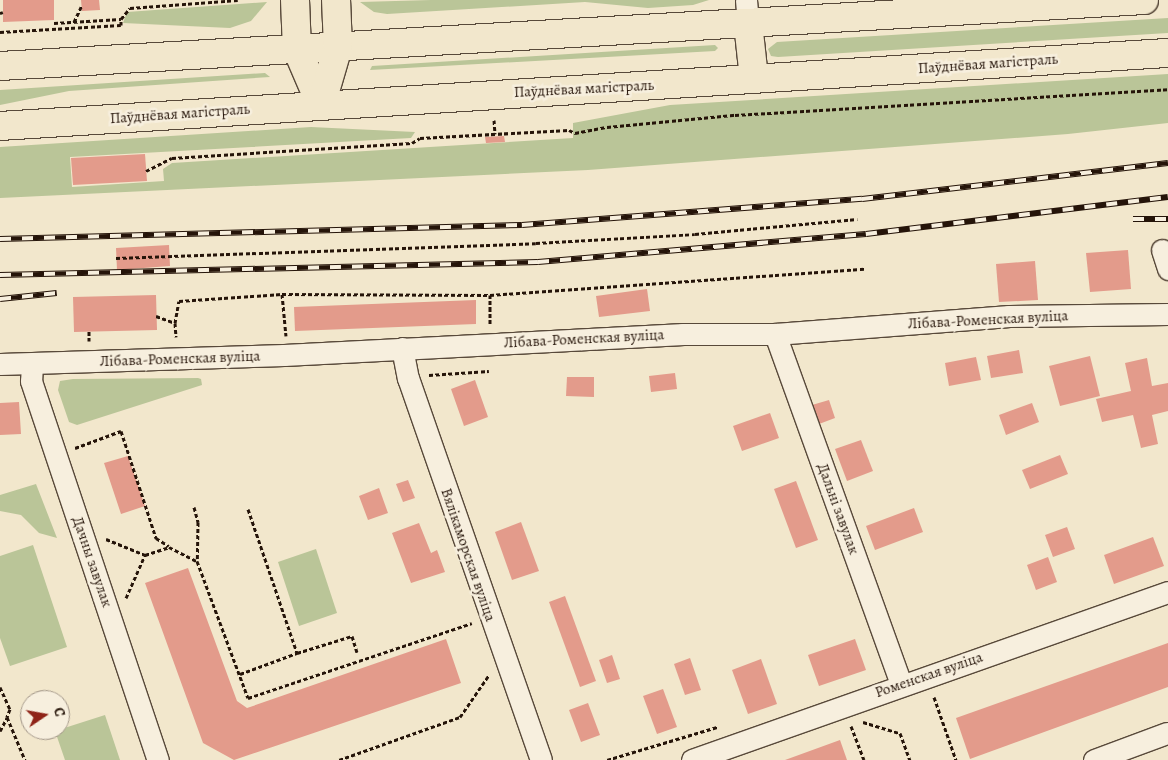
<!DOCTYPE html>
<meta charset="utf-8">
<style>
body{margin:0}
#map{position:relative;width:1168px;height:760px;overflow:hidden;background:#f2e7cc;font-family:Alegreya,serif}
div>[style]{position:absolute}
.green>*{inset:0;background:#bac598}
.building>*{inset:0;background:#e39b8b}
.path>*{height:3px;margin-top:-1.5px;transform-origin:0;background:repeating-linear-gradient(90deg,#251409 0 4px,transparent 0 6.5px)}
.roads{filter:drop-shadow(1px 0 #58493a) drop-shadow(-1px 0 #58493a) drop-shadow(0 1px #58493a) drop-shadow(0 -1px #58493a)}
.minor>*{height:21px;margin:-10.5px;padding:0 10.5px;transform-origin:10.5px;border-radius:10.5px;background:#f7efde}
.major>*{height:28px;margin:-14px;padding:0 14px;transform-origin:14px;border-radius:14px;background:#f2e7cc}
.rail>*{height:5.5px;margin-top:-2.75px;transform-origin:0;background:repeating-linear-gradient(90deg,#f7efde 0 11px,#251409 0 22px);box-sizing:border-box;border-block:1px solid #251409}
span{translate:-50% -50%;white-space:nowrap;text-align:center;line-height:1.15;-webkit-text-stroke:5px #f7efde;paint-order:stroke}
.street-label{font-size:15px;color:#251409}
.north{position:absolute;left:20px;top:690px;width:50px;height:50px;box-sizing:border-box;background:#f7efde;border:1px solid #a39789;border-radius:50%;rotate:78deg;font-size:14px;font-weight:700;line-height:20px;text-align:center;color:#251409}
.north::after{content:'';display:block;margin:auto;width:18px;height:22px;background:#8f2418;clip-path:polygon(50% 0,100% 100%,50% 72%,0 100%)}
</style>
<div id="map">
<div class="green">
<i style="clip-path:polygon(431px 0,709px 0,693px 5px,648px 8px,585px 2px,387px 14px,374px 12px,360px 2px)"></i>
<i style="clip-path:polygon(267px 2px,251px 21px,230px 28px,123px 23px,127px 12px)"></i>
<i style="clip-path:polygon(1168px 18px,1168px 33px,778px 57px,771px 56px,768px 49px,777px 42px)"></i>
<i style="clip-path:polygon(715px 45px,718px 48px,715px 51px,370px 70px,372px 66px)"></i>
<i style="clip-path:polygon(265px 73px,270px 77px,69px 91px,0 105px,0 90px)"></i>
<i style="clip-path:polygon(1168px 74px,1168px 123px,1068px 134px,588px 170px,0 198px,0 147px,311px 127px,415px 132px,411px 138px,70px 157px,72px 187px,164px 181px,163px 169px,172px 163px,573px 138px,573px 123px,670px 105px)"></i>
<i style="clip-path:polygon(198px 378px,201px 379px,202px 385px,77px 425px,69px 422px,58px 390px,60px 381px,73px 379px)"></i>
<i style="clip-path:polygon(36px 484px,57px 538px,39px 533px,21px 515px,0 511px,0 495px)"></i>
<i style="clip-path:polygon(33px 545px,67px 647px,10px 666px,0 638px,0 556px)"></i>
<i style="clip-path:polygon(316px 549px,337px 613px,299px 626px,278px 562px)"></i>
<i style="clip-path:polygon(105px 715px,120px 760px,65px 760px,55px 731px)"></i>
</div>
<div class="building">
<i style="clip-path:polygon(3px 0,54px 0,54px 20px,3px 22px)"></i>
<i style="clip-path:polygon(81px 0,99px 0,100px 10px,82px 11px)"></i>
<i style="clip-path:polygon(504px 136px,505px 142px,486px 143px,485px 137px)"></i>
<i style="clip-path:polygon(145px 154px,147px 181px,73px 185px,71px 158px)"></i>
<i style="clip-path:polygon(169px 245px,170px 266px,117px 270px,116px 248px)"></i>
<i style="clip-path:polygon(1128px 250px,1131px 289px,1090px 292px,1086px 253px)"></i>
<i style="clip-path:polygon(1035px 261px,1038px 300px,999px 302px,996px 264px)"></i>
<i style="clip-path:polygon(647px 289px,650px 311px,599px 317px,596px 296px)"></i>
<i style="clip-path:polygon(156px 295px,157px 330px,74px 332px,73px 297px)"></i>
<i style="clip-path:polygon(476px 300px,476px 324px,295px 331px,294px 307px)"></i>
<i style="clip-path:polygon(1019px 350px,1023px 373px,991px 378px,987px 356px)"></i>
<i style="clip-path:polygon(1090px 356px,1100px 396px,1060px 406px,1049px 366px)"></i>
<i style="clip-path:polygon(976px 357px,981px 380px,949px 386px,945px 363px)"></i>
<i style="clip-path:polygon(1147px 358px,1152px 386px,1168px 383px,1168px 411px,1152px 415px,1158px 444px,1141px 448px,1133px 415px,1102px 422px,1096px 399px,1131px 391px,1125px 363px)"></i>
<i style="clip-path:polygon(675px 373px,677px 389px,651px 392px,649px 376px)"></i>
<i style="clip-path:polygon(567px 377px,594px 377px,594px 397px,566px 396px)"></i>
<i style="clip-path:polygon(475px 380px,488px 417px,464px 426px,451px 389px)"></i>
<i style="clip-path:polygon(829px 400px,835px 418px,819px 424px,812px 405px)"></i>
<i style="clip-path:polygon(19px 402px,21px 434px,0 435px,0 403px)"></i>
<i style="clip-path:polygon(1032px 403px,1039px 422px,1006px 435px,999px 415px)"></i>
<i style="clip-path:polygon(770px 413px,779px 438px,742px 451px,733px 426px)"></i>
<i style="clip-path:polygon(861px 440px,873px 471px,847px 481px,835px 449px)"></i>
<i style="clip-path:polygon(1060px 455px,1068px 474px,1030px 489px,1022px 470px)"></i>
<i style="clip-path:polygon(128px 456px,145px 506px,121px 514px,104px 463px)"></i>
<i style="clip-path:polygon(408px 480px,415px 498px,403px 502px,396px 484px)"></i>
<i style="clip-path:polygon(796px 481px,818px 540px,796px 548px,774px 489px)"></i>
<i style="clip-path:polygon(379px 488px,388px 513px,368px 520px,359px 496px)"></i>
<i style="clip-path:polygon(914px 508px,923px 532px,875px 550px,866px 526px)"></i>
<i style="clip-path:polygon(521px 522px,539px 571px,512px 580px,495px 532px)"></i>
<i style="clip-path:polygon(419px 523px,431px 553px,437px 550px,445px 572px,411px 583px,392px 533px)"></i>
<i style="clip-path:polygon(1067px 527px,1075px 549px,1053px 557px,1045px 535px)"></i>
<i style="clip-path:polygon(1153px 537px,1164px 566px,1114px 584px,1104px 555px)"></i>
<i style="clip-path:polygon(1048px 557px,1057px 582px,1036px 590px,1027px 565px)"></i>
<i style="clip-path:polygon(188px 568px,237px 701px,247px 708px,446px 639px,461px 683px,234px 760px,203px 743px,145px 583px)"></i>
<i style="clip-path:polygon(565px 596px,596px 681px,580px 687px,549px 602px)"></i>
<i style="clip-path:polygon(855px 639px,866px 670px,819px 686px,808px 655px)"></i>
<i style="clip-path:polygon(1168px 643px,1168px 687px,970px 759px,956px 718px)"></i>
<i style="clip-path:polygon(612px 655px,620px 679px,607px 683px,599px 660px)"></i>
<i style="clip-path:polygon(690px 658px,701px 690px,685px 695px,674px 664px)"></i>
<i style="clip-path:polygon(761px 659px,777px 704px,748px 714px,732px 670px)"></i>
<i style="clip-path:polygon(663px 689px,677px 727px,657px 734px,643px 696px)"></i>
<i style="clip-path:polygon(588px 703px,600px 735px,581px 742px,569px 710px)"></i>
<i style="clip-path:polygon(840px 740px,847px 760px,785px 760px)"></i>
</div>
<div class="path">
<i style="left:0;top:13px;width:3px;rotate:-18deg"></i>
<i style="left:74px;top:22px;width:19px;rotate:-65deg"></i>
<i style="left:54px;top:23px;width:67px;rotate:-3.4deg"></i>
<i style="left:121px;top:19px;width:14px;rotate:-51deg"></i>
<i style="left:130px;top:8px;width:108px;rotate:-4.2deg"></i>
<i style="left:0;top:32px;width:121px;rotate:-3.3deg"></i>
<i style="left:121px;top:25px;width:6px;rotate:-90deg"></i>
<i style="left:494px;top:120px;width:14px;rotate:86deg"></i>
<i style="left:146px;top:171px;width:29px;rotate:-27deg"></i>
<i style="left:172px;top:158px;width:240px;rotate:-3.6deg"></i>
<i style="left:412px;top:143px;width:9px;rotate:-32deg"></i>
<i style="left:420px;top:138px;width:149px;rotate:-3.1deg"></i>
<i style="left:569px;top:130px;width:7px;rotate:27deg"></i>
<i style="left:575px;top:133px;width:33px;rotate:-11deg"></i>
<i style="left:607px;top:127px;width:129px;rotate:-5.4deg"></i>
<i style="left:735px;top:115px;width:434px;rotate:-3.4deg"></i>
<i style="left:116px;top:258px;width:420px;rotate:-2deg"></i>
<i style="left:536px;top:243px;width:159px;rotate:-3.2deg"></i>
<i style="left:695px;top:234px;width:163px;rotate:-5.3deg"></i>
<i style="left:282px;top:294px;width:42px;rotate:84.6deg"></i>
<i style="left:156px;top:316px;width:20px;rotate:20deg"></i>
<i style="left:175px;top:323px;width:22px;rotate:-80deg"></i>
<i style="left:179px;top:301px;width:103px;rotate:-3.9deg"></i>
<i style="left:282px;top:294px;width:208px;rotate:0.3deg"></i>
<i style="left:490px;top:295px;width:375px;rotate:-4deg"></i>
<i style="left:175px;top:323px;width:14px;rotate:86deg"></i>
<i style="left:490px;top:324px;width:29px;rotate:-90deg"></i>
<i style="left:89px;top:331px;width:10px;rotate:90deg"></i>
<i style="left:429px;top:375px;width:60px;rotate:-3.8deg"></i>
<i style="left:75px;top:448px;width:49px;rotate:-20.3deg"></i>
<i style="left:121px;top:431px;width:113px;rotate:71.9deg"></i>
<i style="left:156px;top:538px;width:15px;rotate:32deg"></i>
<i style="left:194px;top:507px;width:16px;rotate:75deg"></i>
<i style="left:198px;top:522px;width:39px;rotate:91deg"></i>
<i style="left:248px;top:509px;width:152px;rotate:71.2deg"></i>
<i style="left:297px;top:653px;width:58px;rotate:-17.2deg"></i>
<i style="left:352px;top:636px;width:17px;rotate:73deg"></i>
<i style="left:106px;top:539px;width:42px;rotate:22.3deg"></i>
<i style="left:145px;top:555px;width:25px;rotate:-18deg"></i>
<i style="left:169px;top:547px;width:31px;rotate:27deg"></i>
<i style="left:197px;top:561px;width:146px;rotate:69.6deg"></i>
<i style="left:248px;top:698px;width:236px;rotate:-18.5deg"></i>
<i style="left:126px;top:598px;width:47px;rotate:-66.2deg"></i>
<i style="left:240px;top:674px;width:61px;rotate:-20.2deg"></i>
<i style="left:0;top:687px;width:24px;rotate:66deg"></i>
<i style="left:10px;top:709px;width:9px;rotate:111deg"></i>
<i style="left:7px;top:717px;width:47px;rotate:67.3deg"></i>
<i style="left:934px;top:697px;width:67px;rotate:70.8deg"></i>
<i style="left:863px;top:722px;width:39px;rotate:17deg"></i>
<i style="left:900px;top:733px;width:29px;rotate:70deg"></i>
<i style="left:851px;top:726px;width:36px;rotate:69deg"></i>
<i style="left:0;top:731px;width:15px;rotate:-62deg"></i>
<i style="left:339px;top:760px;width:128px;rotate:-19.6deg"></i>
<i style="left:460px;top:717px;width:51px;rotate:-55.4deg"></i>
<i style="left:607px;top:760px;width:115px;rotate:-16.7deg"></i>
</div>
<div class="roads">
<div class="minor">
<i style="left:746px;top:0;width:23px;rotate:85deg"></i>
<i style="left:1162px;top:250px;width:20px;rotate:72deg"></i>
<i style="left:775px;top:334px;width:372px;rotate:70.2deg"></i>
<i style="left:402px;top:348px;width:31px;rotate:79deg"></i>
<i style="left:408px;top:378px;width:404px;rotate:70.8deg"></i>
<i style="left:0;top:364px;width:284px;rotate:-1.8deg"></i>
<i style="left:284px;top:355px;width:400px;rotate:-3deg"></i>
<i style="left:683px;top:334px;width:92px"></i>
<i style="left:775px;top:334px;width:235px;rotate:-4.4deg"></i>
<i style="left:1009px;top:316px;width:159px;rotate:-0.7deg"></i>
<i style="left:32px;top:364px;width:17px;rotate:93deg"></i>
<i style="left:31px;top:381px;width:400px;rotate:71.5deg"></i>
<i style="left:692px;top:760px;width:505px;rotate:-19.44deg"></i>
<i style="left:1094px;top:760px;width:78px;rotate:-20.3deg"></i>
</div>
<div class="major">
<i style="left:295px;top:0;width:49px;rotate:87.7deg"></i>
<i style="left:297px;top:49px;width:61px;rotate:66.8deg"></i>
<i style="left:748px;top:23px;width:55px;rotate:83.8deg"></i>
<i style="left:0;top:66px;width:1146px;rotate:-3.3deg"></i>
<i style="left:321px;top:105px;width:60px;rotate:-73.7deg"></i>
<i style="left:338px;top:47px;width:47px;rotate:-92.4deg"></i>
<i style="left:0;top:126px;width:1170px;rotate:-3.58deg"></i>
</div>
</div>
<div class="rail">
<i style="left:1133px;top:219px;width:35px"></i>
<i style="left:0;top:239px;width:522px;rotate:-1.54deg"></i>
<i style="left:522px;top:225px;width:341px;rotate:-4.4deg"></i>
<i style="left:862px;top:199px;width:308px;rotate:-6.7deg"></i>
<i style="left:0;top:275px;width:538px;rotate:-1.38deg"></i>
<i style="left:538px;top:262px;width:329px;rotate:-4.9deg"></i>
<i style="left:866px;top:234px;width:304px;rotate:-7deg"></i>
<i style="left:0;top:299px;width:57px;rotate:-6deg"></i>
</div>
<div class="street-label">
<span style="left:988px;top:64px;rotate:-4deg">Паўднёвая магістраль</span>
<span style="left:584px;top:89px;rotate:-3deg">Паўднёвая магістраль</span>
<span style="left:180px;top:114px;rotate:-4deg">Паўднёвая магістраль</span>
<span style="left:988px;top:320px;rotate:-3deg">Лібава-Роменская вуліца</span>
<span style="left:584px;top:339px;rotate:-3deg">Лібава-Роменская вуліца</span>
<span style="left:180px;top:359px;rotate:-2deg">Лібава-Роменская вуліца</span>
<span style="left:838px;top:509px;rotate:70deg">Дальні завулак</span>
<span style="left:468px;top:555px;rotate:71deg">Вялікаморская вуліца</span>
<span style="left:92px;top:562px;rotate:71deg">Дачны завулак</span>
<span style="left:929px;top:675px;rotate:-19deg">Роменская вуліца</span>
</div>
<div class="north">С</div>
</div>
